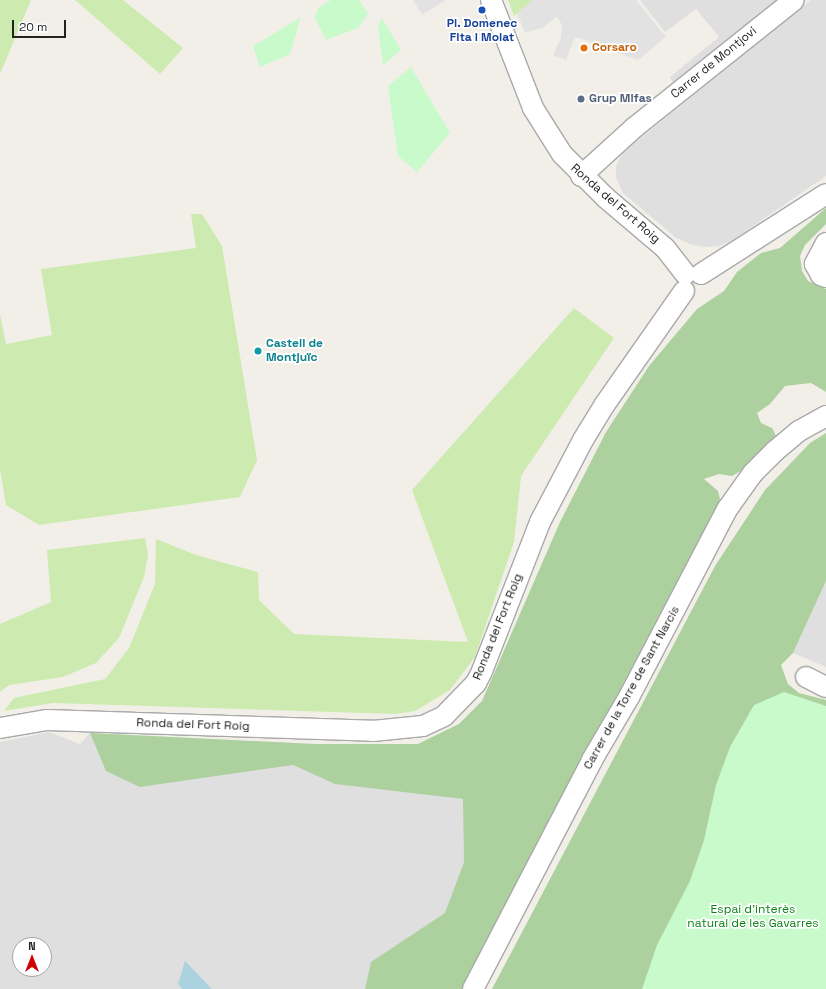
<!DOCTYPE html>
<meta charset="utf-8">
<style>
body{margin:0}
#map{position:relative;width:826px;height:989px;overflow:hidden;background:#f2efe9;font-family:"Space Grotesk",sans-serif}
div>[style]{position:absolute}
.residential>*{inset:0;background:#e0dfdf}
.grass>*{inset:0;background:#cdebb0}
.forest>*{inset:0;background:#add19e}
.park>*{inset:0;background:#c8facc}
.parking>*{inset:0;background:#e2e2e2}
.water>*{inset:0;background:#aad3df}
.roads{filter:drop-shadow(1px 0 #a9a9a9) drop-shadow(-1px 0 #a9a9a9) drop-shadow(0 1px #a9a9a9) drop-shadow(0 -1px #a9a9a9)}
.minor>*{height:20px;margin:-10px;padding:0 10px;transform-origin:10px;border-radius:10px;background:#fff}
.dots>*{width:11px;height:11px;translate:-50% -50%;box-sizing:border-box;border:2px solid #fff;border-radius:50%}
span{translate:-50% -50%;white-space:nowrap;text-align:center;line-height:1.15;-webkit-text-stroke:3.5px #fff;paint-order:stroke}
.transit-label{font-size:12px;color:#164399;font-weight:700}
.food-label{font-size:12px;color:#c56008;font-weight:700}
.left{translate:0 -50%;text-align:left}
.street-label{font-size:12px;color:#222}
.service-label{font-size:12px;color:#4e5e75;font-weight:700}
.culture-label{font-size:12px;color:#0d838f;font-weight:700}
.park-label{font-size:12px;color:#0c8416}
.north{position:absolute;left:12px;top:937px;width:40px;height:40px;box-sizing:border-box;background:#fff;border:1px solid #a7a7a7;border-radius:50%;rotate:0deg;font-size:11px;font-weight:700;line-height:16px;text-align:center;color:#222}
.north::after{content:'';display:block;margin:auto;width:14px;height:18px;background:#d40000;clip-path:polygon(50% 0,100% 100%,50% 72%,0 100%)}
.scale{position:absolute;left:12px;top:20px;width:54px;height:18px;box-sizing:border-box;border:2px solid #222;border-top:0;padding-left:5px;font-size:12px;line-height:14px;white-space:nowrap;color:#222;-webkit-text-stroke:3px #fff;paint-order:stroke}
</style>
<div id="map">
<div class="residential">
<i style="clip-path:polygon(640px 0,778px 0,673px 83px,670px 77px,719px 37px,696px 9px,665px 32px)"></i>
<i style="clip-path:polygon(811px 0,826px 0,826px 176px,733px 240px,719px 246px,706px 247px,692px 245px,675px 237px,623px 193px,616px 178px,616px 167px,620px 158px,627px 149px)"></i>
<i style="clip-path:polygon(826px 581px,826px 667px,793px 653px)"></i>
<i style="clip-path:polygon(evenodd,495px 674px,524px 870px,462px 989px,0 989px,0 742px,49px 732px,80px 744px,90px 733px,314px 744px,418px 744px,459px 724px,482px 701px,495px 674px,20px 945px,44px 945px,44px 969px,20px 969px,20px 945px)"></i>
</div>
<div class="grass">
<i style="clip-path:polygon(0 0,31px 0,0 74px)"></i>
<i style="clip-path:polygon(75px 0,123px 0,183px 48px,160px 74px)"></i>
<i style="clip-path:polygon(508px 0,533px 0,514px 16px)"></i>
<i style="clip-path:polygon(191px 214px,202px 214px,222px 246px,257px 460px,240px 497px,39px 525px,6px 505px,0 469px,0 314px,6px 344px,52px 335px,41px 269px,196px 248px)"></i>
<i style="clip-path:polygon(574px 308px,614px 338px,521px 476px,514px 542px,475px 657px,450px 690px,415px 711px,395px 714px,53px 703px,4px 711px,14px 698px,105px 679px,129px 648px,155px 584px,156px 539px,196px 555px,258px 572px,259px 600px,294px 634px,468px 642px,412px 490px)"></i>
<i style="clip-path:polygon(145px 538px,148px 555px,144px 577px,119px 638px,96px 663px,63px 677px,9px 685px,0 692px,0 624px,51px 602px,47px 550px)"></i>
</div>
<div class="forest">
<i style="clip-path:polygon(826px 208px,826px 224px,805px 245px,800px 256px,802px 271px,808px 281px,826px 289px,826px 392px,811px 383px,785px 386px,770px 404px,757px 413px,761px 423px,772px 428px,776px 436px,746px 468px,732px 476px,719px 474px,704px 479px,718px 491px,720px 499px,716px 508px,462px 989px,365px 989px,371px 962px,445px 913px,464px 862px,463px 799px,335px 784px,293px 765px,140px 787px,106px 771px,90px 733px,314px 744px,418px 744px,459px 724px,482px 701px,560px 522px,606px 432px,649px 366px,697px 309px,724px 291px,737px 272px,761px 253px,780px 248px)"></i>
<i style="clip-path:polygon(826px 433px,826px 581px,793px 653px,781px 665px,788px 684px,799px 693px,826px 700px,826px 852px,682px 989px,492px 989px,715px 566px,765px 490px,810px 443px)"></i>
</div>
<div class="park">
<i style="clip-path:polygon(331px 0,359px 0,368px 13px,358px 28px,326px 40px,315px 18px,318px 8px)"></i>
<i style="clip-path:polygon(301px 17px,290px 54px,260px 67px,253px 46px)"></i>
<i style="clip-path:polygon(382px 18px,401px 50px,383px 65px,378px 26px)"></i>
<i style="clip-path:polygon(411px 67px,450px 133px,417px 172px,398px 156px,388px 86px)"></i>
<i style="clip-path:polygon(784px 692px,826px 706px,826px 989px,642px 989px,657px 945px,690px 881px,704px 840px,716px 785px,730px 747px,754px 705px)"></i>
</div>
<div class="parking">
<i style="clip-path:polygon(413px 0,446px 0,422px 15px)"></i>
<i style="clip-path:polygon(533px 0,636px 0,666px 37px,638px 60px,599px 46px,600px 42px,595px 41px,594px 43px,575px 37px,566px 60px,553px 55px,561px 38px,562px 25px,557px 17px,542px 28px,527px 32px,524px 31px,517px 13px)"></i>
</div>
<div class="water">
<i style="clip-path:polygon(185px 961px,212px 989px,182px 989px,178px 984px)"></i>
</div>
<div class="roads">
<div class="minor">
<i style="left:491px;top:0;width:116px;rotate:68.7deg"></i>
<i style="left:533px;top:108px;width:54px;rotate:57.8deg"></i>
<i style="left:562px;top:154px;width:62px;rotate:45deg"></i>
<i style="left:606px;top:198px;width:77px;rotate:40.3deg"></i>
<i style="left:665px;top:248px;width:33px;rotate:52deg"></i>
<i style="left:581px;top:176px;width:73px;rotate:-42.2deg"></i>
<i style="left:635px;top:127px;width:203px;rotate:-38.6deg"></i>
<i style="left:826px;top:243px;width:24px;rotate:118deg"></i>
<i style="left:815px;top:264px;width:13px;rotate:61deg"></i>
<i style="left:821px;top:275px;width:5px;rotate:22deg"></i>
<i style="left:701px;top:274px;width:148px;rotate:-32.6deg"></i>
<i style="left:806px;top:677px;width:22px;rotate:27deg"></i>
<i style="left:0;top:728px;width:48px;rotate:-9.7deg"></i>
<i style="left:47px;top:720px;width:326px;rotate:1.9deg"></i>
<i style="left:373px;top:731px;width:50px;rotate:-5.7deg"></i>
<i style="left:423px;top:726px;width:23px;rotate:-25deg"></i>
<i style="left:444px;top:716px;width:46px;rotate:-45.9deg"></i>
<i style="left:476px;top:683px;width:13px;rotate:-63deg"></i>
<i style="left:482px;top:671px;width:160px;rotate:-68.7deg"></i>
<i style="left:540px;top:522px;width:93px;rotate:-62.3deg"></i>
<i style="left:583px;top:440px;width:42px;rotate:-58.6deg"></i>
<i style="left:605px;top:404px;width:138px;rotate:-55deg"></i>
<i style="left:473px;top:989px;width:258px;rotate:-62.5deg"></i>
<i style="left:592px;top:760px;width:73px;rotate:-59.6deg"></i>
<i style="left:629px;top:697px;width:213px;rotate:-62.4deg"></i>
<i style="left:728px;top:508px;width:43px;rotate:-54.5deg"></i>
<i style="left:753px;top:473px;width:31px;rotate:-45deg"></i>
<i style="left:775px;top:451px;width:31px;rotate:-40deg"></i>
<i style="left:799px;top:431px;width:31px;rotate:-29deg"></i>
</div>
</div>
<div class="dots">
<i style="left:482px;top:10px;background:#1a4fb4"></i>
<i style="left:584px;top:48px;background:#e8710a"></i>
<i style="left:581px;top:99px;background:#5c6f8a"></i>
<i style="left:258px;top:351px;background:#0f9aa8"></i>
</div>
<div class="transit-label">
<span style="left:482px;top:31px">Pl. Domenec<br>Fita i Molat</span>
</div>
<div class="food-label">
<span class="left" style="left:592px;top:48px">Corsaro</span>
</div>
<div class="street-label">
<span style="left:714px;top:63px;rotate:-39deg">Carrer de Montjovi</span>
<span style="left:615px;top:204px;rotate:41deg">Ronda del Fort Roig</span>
<span style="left:498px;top:627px;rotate:-68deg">Ronda del Fort Roig</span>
<span style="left:632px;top:688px;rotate:-61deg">Carrer de la Torre de Sant Narcís</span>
<span style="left:193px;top:725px;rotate:2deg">Ronda del Fort Roig</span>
</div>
<div class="service-label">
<span class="left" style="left:589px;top:99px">Grup Mifas</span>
</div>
<div class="culture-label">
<span class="left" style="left:266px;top:351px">Castell de<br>Montjuïc</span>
</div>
<div class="park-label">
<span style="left:753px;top:917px">Espai d'interès<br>natural de les Gavarres</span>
</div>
<div class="north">N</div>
<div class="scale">20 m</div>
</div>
